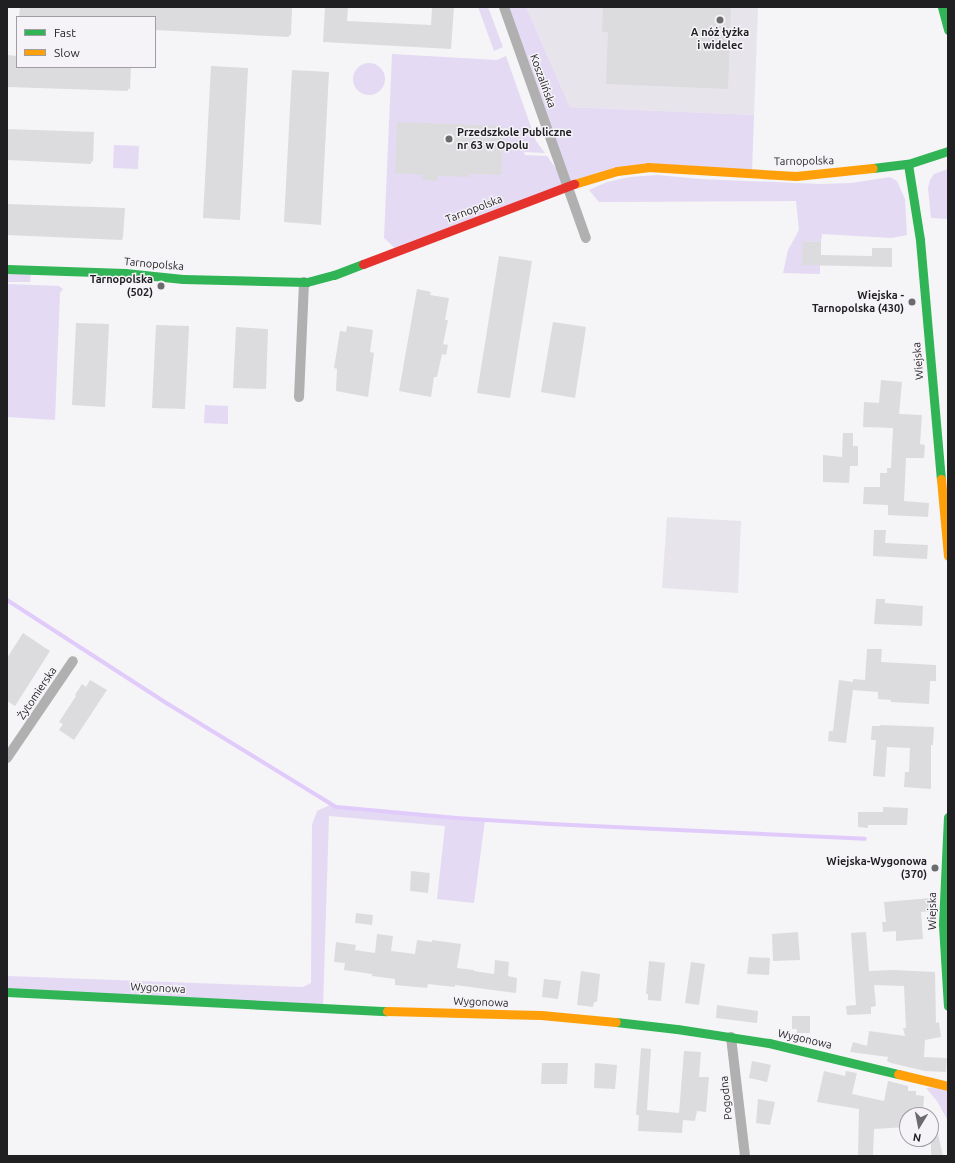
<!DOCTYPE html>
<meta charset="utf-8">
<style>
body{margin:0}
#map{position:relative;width:955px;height:1163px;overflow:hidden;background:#f5f4f7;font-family:Ubuntu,sans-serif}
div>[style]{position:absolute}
.built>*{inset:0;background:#e8e4ec}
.green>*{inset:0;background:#e4daf3}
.round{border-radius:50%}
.stream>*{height:4px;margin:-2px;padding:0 2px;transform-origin:2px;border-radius:2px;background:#e1cbfb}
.building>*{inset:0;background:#dcdcde}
.street>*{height:10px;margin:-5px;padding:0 5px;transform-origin:5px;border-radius:5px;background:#b0b0b0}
.fast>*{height:9px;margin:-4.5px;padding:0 4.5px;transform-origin:4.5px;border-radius:4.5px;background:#30b455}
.slow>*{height:9px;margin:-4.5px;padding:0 4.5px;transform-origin:4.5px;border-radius:4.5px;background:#ff9f0a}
.jam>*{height:9px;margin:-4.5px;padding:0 4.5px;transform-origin:4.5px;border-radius:4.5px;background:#e5322d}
.dots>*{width:11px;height:11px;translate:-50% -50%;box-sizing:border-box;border:2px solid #f5f3f8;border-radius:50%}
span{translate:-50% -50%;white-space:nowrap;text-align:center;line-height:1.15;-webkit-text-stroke:3px #f5f3f8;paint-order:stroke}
.poi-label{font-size:11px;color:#201f21;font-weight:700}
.left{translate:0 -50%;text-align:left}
.right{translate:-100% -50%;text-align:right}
.street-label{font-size:11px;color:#201f21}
.frame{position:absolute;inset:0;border:8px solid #201f21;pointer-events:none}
.legend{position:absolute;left:16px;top:16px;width:140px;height:52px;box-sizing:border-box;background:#f5f3f8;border:1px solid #a09ea2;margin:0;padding:5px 7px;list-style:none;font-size:12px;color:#201f21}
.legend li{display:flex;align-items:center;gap:8px;height:20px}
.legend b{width:20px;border:1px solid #a09ea2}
.north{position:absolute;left:899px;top:1107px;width:40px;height:40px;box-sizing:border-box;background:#f5f3f8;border:1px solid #a09ea2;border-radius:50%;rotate:190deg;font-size:11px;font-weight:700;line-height:16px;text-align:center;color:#201f21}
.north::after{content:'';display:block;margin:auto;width:14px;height:18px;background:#6b6a6c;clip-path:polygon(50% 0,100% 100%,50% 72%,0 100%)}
</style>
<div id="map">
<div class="built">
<i style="clip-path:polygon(526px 7px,758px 7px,754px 115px,570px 107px)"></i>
<i style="clip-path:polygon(667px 517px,741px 521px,738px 593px,662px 588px)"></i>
</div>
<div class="green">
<i style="clip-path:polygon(478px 7px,488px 7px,503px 47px,494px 51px)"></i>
<i style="clip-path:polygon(504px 7px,526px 7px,570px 107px,754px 115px,752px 173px,620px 170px,398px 251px,384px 238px,392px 54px,497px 60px,506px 56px,536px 141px,545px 153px,524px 152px,525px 155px,547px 156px,567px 184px)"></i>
<i class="round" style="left:353px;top:63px;width:32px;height:32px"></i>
<i style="clip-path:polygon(114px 145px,139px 146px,138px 169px,113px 168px)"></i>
<i style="clip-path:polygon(948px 169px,948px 219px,931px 218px,928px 188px,930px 180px,934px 174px)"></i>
<i style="clip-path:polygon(657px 175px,700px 179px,820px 184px,851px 183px,890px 177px,897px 181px,905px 199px,907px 235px,892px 238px,822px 234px,821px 242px,803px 241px,820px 265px,820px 274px,783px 273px,788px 250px,799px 230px,796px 201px,599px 202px,589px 190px,607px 182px,630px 177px)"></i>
<i style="clip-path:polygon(31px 273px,30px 282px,7px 282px,7px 274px)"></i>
<i style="clip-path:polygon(7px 284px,59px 286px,63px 289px,60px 293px,55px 420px,7px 417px)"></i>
<i style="clip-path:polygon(205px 405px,228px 406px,228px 424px,204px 423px)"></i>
<i style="clip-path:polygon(330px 805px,349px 809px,485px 820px,474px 903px,437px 899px,445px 826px,329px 816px,323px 1008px,7px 992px,7px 976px,303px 987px,311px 983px,312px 825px,317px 811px)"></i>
<i style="clip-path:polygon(948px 1086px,948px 1121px,937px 1101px,926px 1088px)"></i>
</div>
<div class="stream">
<i style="left:7px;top:600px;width:192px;rotate:32.9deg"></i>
<i style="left:168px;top:704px;width:197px;rotate:31.5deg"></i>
<i style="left:336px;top:807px;width:121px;rotate:5.2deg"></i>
<i style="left:456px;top:818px;width:94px;rotate:3.7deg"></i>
<i style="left:550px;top:824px;width:315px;rotate:2.7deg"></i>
</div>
<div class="building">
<i style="clip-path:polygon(20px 7px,292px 7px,291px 35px,289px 35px,289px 37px,155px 30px,155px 17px,19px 17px)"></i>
<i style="clip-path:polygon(325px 7px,348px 7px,347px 21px,431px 25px,432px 7px,454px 7px,451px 49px,323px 42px)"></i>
<i style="clip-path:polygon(603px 7px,731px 7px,728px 89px,606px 84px,608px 32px,602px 32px)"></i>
<i style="clip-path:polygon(7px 55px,17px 56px,17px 67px,131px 67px,130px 89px,128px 89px,128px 91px,7px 87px)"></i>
<i style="clip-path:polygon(211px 66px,248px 68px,240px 220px,203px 218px)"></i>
<i style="clip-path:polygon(292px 70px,329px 72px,321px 225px,284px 222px)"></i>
<i style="clip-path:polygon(397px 122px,503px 126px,501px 175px,469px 174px,469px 177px,438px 176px,438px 181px,422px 180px,423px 175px,395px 173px)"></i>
<i style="clip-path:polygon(7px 129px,94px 132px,93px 162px,91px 161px,91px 164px,7px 160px)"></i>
<i style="clip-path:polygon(7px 204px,125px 208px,123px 237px,122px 240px,7px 235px)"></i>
<i style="clip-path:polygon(803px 241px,821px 242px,821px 255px,872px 256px,872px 248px,892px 248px,892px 267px,802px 265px)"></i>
<i style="clip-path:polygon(499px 256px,532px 261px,510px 398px,477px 393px)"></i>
<i style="clip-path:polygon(417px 289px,431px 292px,430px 295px,449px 298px,445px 320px,448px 320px,443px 344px,448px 345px,446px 355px,442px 354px,437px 377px,434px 377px,431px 397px,399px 391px)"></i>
<i style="clip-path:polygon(553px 322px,586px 327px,575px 398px,541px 392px)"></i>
<i style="clip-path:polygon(76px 323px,109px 324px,105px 407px,72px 405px)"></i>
<i style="clip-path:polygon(156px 325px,189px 326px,185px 409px,152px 408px)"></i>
<i style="clip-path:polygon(347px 326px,373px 330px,370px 352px,374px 353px,368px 397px,336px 391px,337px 369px,334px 368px,340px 331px,346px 332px)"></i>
<i style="clip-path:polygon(236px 327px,268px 329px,266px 389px,233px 388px)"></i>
<i style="clip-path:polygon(881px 380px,902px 382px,899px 414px,922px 415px,920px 444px,925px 445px,924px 458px,906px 458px,904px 501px,929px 503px,928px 517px,888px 515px,888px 505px,863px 504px,864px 487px,880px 487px,880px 473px,887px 473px,887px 468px,891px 468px,893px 428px,863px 427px,864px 402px,879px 403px)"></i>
<i style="clip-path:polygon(843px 433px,853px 433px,853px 446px,858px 446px,858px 466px,850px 466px,849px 483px,823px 482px,823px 455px,842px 457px)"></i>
<i style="clip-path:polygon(874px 530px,886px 530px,885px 543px,928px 545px,927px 559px,873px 556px)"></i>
<i style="clip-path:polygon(876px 599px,885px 599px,885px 603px,923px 606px,922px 626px,874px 624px)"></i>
<i style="clip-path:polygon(23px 633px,50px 651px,15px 706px,7px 701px,7px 658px)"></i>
<i style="clip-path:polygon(867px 649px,882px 649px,881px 662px,936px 665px,936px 681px,930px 681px,929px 704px,891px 702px,891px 700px,878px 699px,878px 692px,853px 690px,846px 743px,828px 741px,829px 731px,833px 731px,839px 680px,853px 682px,853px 679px,865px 680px)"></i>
<i style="clip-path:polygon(90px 680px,107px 690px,74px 740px,59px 730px,63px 724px,59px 722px,76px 696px,75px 695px,82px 684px,86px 687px)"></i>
<i style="clip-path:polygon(880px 725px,934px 727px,933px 745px,931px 745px,931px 789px,904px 787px,905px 772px,909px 772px,910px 748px,887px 747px,885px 777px,873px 776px,876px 740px,871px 740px,872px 726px,880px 726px)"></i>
<i style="clip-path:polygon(883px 807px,908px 808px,907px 825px,868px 825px,868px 828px,858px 827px,858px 812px,883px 812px)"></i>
<i style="clip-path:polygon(411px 871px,430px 873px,428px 893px,410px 891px)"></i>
<i style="clip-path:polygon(931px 898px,932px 911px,921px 912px,923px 939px,896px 941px,896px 931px,883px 932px,882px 922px,886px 922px,884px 902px)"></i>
<i style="clip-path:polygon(356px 913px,373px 915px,372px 925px,355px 923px)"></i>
<i style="clip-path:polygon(798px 932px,800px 960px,773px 961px,772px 934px)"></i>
<i style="clip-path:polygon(866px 932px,869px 971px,893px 970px,935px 972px,936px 1023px,939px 1022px,941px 1037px,925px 1040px,924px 1057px,947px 1058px,946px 1072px,925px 1071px,891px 1063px,887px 1061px,888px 1057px,850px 1052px,853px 1042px,867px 1046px,869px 1031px,905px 1036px,903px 1028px,906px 1028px,904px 986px,874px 985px,876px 1006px,871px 1007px,871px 1014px,847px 1015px,846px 1006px,856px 1005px,851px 933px)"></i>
<i style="clip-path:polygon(377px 934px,393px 936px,391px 951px,415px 954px,417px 940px,432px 942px,432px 940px,461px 944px,457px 968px,474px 970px,474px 971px,494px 974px,495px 960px,509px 962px,508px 976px,517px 978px,516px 993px,455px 985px,455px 987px,428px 984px,427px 988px,395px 985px,395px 979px,372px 976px,372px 974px,344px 970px,345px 963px,334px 962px,336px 942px,356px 945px,355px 950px,375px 953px)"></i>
<i style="clip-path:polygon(749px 957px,770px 958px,769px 975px,747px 974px)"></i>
<i style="clip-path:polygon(649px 961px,665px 963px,661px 1001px,648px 1000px,648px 994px,646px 994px)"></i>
<i style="clip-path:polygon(691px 962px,705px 964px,699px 1005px,685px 1003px)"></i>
<i style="clip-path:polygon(581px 971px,600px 974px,597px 1002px,594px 1002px,593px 1007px,577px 1005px)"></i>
<i style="clip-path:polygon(544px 979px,561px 981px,558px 999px,542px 997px)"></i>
<i style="clip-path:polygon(717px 1005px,758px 1011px,757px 1023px,716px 1018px)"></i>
<i style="clip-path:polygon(792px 1016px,810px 1016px,810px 1033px,797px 1033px,797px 1029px,792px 1029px)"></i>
<i style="clip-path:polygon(641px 1048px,651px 1049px,647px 1110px,679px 1113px,684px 1051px,701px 1052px,699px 1077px,709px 1077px,706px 1112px,697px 1111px,695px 1121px,683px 1120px,682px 1133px,638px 1131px,639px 1115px,636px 1115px)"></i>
<i style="clip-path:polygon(752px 1061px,771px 1065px,767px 1082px,749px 1078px)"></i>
<i style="clip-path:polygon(542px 1063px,568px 1063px,567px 1084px,541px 1084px)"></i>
<i style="clip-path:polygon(595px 1063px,617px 1065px,615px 1089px,594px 1088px)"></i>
<i style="clip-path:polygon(824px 1071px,845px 1076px,846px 1071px,857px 1073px,852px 1094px,884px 1101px,888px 1081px,908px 1086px,908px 1091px,916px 1091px,916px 1095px,924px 1096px,923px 1115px,907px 1115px,907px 1127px,874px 1129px,873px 1156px,858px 1156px,859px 1109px,817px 1102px)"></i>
<i style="clip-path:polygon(758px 1099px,775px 1102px,770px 1125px,756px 1123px)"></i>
<i style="clip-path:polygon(931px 1116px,934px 1116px,943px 1156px,931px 1156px)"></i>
</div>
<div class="street">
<i style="left:504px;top:7px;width:245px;rotate:70.5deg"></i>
<i style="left:299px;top:397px;width:115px;rotate:-87.5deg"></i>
<i style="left:7px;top:758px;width:117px;rotate:-55.8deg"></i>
<i style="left:731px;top:1037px;width:120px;rotate:83.3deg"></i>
</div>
<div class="fast">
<i style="left:942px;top:7px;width:24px;rotate:75deg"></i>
<i style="left:908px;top:164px;width:77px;rotate:81deg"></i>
<i style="left:920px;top:240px;width:240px;rotate:85deg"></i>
<i style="left:873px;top:168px;width:35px;rotate:-7deg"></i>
<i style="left:908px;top:164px;width:42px;rotate:-18deg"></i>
<i style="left:7px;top:269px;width:118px;rotate:1.9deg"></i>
<i style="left:125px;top:273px;width:58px;rotate:5.9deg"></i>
<i style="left:183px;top:279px;width:124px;rotate:1.4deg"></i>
<i style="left:307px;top:282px;width:28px;rotate:-15deg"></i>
<i style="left:334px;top:275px;width:31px;rotate:-21deg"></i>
<i style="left:948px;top:817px;width:108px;rotate:92.7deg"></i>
<i style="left:943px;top:925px;width:81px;rotate:86.5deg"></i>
<i style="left:7px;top:992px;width:380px;rotate:2.9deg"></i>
<i style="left:616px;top:1022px;width:61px;rotate:6.5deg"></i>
<i style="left:677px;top:1029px;width:93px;rotate:8.7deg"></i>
<i style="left:769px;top:1043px;width:133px;rotate:13.5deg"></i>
</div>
<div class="slow">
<i style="left:574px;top:184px;width:45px;rotate:-16.8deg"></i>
<i style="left:617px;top:171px;width:31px;rotate:-7deg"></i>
<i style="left:648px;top:167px;width:148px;rotate:3.5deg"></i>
<i style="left:796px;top:176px;width:77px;rotate:-5.9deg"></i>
<i style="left:941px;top:479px;width:77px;rotate:84.8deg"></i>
<i style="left:387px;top:1011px;width:154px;rotate:1.5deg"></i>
<i style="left:541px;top:1015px;width:75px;rotate:5.3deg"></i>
<i style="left:898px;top:1074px;width:51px;rotate:13.5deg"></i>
</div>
<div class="jam">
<i style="left:363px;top:264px;width:226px;rotate:-20.8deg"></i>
</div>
<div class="dots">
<i style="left:720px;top:20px;background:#6b6a6c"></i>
<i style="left:449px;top:139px;background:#6b6a6c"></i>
<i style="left:161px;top:286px;background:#6b6a6c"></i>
<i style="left:912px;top:302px;background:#6b6a6c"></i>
<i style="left:935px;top:868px;background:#6b6a6c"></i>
</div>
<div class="poi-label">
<span style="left:720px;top:39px">A nóż łyżka<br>i widelec</span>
<span class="left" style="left:457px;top:139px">Przedszkole Publiczne<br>nr 63 w Opolu</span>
<span class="right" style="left:153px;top:286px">Tarnopolska<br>(502)</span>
<span class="right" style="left:904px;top:302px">Wiejska -<br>Tarnopolska (430)</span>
<span class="right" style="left:927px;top:868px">Wiejska-Wygonowa<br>(370)</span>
</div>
<div class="street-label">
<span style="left:543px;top:81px;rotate:70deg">Koszalińska</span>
<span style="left:804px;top:161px;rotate:-1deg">Tarnopolska</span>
<span style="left:474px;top:209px;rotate:-21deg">Tarnopolska</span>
<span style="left:154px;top:264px;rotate:5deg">Tarnopolska</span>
<span style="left:918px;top:361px;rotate:-95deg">Wiejska</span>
<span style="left:37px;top:693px;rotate:-56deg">Żytomierska</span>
<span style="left:932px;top:911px;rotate:-90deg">Wiejska</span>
<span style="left:158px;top:988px;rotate:3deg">Wygonowa</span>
<span style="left:481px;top:1002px;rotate:2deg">Wygonowa</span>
<span style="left:805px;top:1039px;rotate:13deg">Wygonowa</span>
<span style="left:726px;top:1098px;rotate:-96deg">Pogodna</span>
</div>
<div class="frame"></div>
<ul class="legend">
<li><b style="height:5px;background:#30b455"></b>Fast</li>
<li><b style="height:5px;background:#ff9f0a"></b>Slow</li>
</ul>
<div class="north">N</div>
</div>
